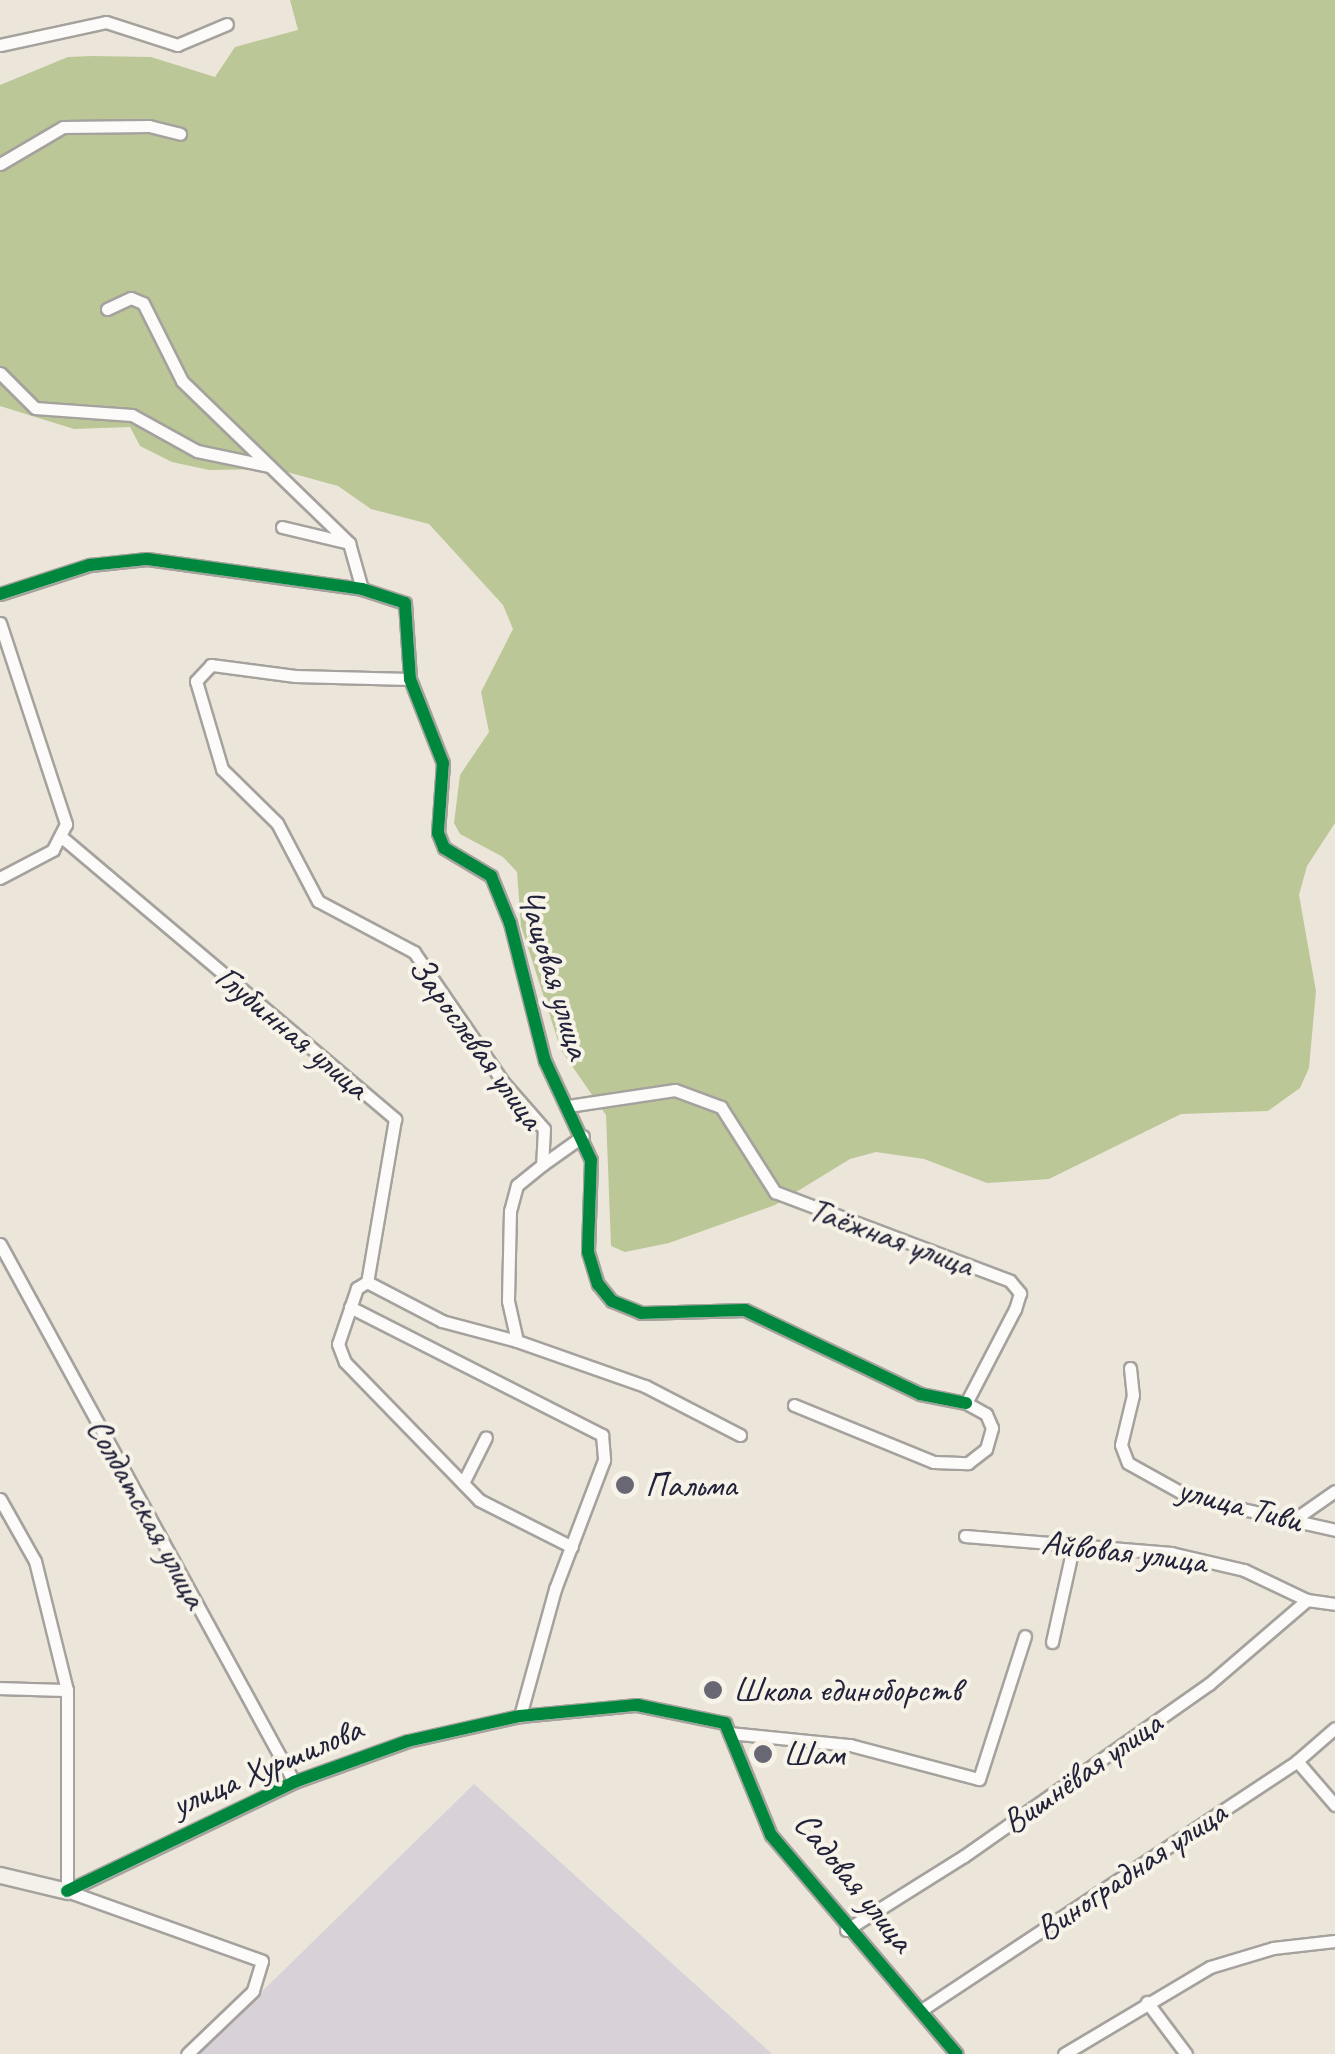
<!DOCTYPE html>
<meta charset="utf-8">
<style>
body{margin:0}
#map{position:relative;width:1335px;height:2054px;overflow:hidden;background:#ece6da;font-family:Caveat,sans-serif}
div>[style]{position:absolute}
.industrial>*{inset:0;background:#d9d1d8}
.forest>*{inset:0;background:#bcc797}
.roads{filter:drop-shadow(2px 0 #a5a29e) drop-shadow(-2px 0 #a5a29e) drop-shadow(0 2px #a5a29e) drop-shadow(0 -2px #a5a29e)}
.street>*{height:11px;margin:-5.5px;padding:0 5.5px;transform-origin:5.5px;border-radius:5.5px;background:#fcfbf9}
.secondary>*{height:15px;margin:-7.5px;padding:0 7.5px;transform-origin:7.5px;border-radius:7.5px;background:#f4f1eb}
.cycleway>*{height:12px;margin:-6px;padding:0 6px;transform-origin:6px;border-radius:6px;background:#00873e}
.dots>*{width:28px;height:28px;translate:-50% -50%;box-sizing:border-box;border:5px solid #f7f3e8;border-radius:50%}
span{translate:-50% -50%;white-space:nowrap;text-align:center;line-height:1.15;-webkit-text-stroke:8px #f7f3e8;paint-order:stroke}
.street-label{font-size:35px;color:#22223b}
.poi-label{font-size:35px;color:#22223b}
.left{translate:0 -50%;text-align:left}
</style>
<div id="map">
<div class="industrial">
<i style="clip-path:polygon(474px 1784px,772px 2054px,198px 2054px)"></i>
</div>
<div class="forest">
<i style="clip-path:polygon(290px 0,1335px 0,1335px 823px,1307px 866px,1299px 895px,1316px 991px,1309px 1068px,1300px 1088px,1268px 1111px,1181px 1114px,1049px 1179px,987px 1183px,924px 1159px,876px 1152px,850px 1159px,775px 1205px,669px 1243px,625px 1252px,611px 1246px,606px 1115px,561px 1050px,521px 926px,517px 872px,503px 857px,460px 834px,454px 823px,460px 775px,489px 732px,481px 692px,513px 629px,503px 605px,429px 524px,371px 509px,338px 486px,276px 469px,209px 470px,172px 462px,140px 446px,130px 427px,74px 429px,0 406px,0 85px,68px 57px,93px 56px,151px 57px,215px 77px,235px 47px,298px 30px)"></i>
</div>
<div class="roads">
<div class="street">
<i style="left:0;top:45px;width:108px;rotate:-12.2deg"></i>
<i style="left:106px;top:22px;width:75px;rotate:17.9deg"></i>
<i style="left:177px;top:45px;width:54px;rotate:-22.8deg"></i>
<i style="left:0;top:164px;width:73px;rotate:-30.4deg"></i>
<i style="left:63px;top:127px;width:86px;rotate:-0.7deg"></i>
<i style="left:149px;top:126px;width:32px;rotate:14deg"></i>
<i style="left:107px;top:309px;width:26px;rotate:-25deg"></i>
<i style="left:131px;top:298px;width:13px;rotate:23deg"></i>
<i style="left:143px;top:303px;width:87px;rotate:63.4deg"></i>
<i style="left:182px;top:381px;width:233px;rotate:44.1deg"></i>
<i style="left:0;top:373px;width:49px;rotate:45deg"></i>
<i style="left:35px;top:408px;width:97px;rotate:4.1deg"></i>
<i style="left:132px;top:415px;width:74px;rotate:29deg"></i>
<i style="left:197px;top:451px;width:74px;rotate:11.8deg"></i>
<i style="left:282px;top:527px;width:69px;rotate:13.4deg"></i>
<i style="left:349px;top:543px;width:48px;rotate:74.2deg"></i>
<i style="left:0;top:594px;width:95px;rotate:-17.9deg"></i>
<i style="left:90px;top:565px;width:57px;rotate:-6deg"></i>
<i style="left:147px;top:559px;width:217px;rotate:7.9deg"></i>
<i style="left:362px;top:589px;width:45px;rotate:18deg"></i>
<i style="left:405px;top:603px;width:76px;rotate:86.2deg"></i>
<i style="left:410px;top:679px;width:90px;rotate:68.6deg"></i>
<i style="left:443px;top:763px;width:70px;rotate:94.1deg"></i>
<i style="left:438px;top:833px;width:16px;rotate:68deg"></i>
<i style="left:444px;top:848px;width:55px;rotate:30.8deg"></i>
<i style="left:491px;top:876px;width:51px;rotate:68deg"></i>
<i style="left:510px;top:923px;width:142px;rotate:75.8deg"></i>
<i style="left:545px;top:1061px;width:109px;rotate:65.1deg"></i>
<i style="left:591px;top:1160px;width:92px;rotate:91.9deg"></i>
<i style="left:588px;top:1252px;width:34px;rotate:73deg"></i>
<i style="left:598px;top:1284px;width:22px;rotate:51deg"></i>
<i style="left:612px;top:1301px;width:31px;rotate:22deg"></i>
<i style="left:641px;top:1313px;width:104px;rotate:-1.7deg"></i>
<i style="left:745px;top:1310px;width:194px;rotate:25.6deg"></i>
<i style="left:920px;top:1394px;width:47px;rotate:11.1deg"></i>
<i style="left:0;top:623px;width:212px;rotate:71.8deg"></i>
<i style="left:66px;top:824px;width:29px;rotate:117deg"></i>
<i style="left:53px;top:850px;width:60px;rotate:152.2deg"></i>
<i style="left:410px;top:679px;width:115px;rotate:-178.5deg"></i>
<i style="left:295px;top:676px;width:85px;rotate:-172.5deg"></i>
<i style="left:211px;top:665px;width:22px;rotate:133deg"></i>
<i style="left:196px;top:681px;width:92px;rotate:73.5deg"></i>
<i style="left:222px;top:769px;width:77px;rotate:44.5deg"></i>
<i style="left:277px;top:823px;width:88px;rotate:62.3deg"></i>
<i style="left:318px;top:901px;width:109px;rotate:28deg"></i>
<i style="left:414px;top:952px;width:158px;rotate:55.6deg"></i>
<i style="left:503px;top:1082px;width:62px;rotate:48.9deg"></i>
<i style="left:544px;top:1129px;width:36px;rotate:93deg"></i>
<i style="left:542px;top:1165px;width:32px;rotate:141deg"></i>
<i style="left:517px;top:1185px;width:27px;rotate:105deg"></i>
<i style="left:510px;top:1211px;width:90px;rotate:91.3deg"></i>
<i style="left:508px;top:1301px;width:41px;rotate:77.3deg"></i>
<i style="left:517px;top:1341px;width:136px;rotate:19.4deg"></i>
<i style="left:645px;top:1386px;width:107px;rotate:27.3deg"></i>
<i style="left:64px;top:839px;width:434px;rotate:40.2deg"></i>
<i style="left:395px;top:1119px;width:165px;rotate:99.7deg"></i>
<i style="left:568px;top:1106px;width:108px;rotate:-8.5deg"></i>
<i style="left:675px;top:1090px;width:49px;rotate:20.3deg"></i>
<i style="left:721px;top:1107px;width:101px;rotate:57.6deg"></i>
<i style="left:775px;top:1192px;width:251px;rotate:20.7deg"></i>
<i style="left:1010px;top:1281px;width:16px;rotate:50deg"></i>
<i style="left:1020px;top:1293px;width:17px;rotate:107deg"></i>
<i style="left:1015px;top:1309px;width:106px;rotate:117.5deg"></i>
<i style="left:542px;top:1165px;width:50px;rotate:-35.3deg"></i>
<i style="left:0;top:1244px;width:613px;rotate:61.34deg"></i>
<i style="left:350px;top:1307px;width:283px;rotate:26.9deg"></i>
<i style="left:602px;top:1435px;width:25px;rotate:85deg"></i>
<i style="left:604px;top:1460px;width:138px;rotate:110.8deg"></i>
<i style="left:555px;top:1589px;width:132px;rotate:105.4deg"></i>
<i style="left:517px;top:1341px;width:78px;rotate:-165.1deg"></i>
<i style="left:442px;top:1321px;width:85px;rotate:-152.5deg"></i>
<i style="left:367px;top:1282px;width:12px;rotate:149deg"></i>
<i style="left:357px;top:1288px;width:59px;rotate:108.7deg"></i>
<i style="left:338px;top:1344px;width:19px;rotate:69deg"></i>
<i style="left:345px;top:1362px;width:192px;rotate:45.8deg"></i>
<i style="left:479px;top:1500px;width:104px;rotate:26.8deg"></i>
<i style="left:1130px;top:1368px;width:27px;rotate:84deg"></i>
<i style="left:1133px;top:1395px;width:51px;rotate:103.5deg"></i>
<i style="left:1121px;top:1445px;width:19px;rotate:69deg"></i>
<i style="left:1128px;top:1463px;width:70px;rotate:29.1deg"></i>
<i style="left:1189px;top:1497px;width:150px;rotate:12.7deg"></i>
<i style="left:794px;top:1405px;width:151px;rotate:22.2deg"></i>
<i style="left:934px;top:1462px;width:34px;rotate:2deg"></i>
<i style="left:968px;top:1463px;width:23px;rotate:-38deg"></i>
<i style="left:986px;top:1449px;width:22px;rotate:-74deg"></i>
<i style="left:992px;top:1428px;width:15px;rotate:-113deg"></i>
<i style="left:986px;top:1414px;width:23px;rotate:-151deg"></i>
<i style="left:463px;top:1483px;width:51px;rotate:-63.4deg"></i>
<i style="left:0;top:1499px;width:71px;rotate:60.6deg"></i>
<i style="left:35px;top:1561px;width:133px;rotate:76.1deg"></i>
<i style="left:67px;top:1690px;width:201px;rotate:90deg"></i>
<i style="left:1292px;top:1521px;width:52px;rotate:-34.9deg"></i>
<i style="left:965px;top:1536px;width:207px;rotate:4.7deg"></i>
<i style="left:1171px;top:1553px;width:75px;rotate:13.1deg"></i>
<i style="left:1244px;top:1570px;width:70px;rotate:25.5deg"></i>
<i style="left:1307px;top:1600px;width:28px;rotate:8deg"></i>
<i style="left:1052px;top:1642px;width:101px;rotate:-77.5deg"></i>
<i style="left:0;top:1688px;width:67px;rotate:1.7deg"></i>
<i style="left:729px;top:1733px;width:122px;rotate:5.7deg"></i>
<i style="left:850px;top:1745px;width:133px;rotate:14.8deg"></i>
<i style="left:979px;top:1779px;width:150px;rotate:-72.2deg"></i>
<i style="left:1297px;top:1761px;width:58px;rotate:49.2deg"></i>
<i style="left:67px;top:1891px;width:252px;rotate:-25.6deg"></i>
<i style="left:294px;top:1782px;width:121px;rotate:-19.8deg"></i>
<i style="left:408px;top:1741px;width:115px;rotate:-12.6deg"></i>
<i style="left:520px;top:1716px;width:118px;rotate:-5.4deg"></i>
<i style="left:637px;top:1705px;width:90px;rotate:11.6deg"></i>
<i style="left:725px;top:1723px;width:121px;rotate:67.7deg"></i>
<i style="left:771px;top:1835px;width:287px;rotate:49.7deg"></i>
<i style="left:67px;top:1891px;width:207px;rotate:19.7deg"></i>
<i style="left:262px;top:1961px;width:31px;rotate:107deg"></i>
<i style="left:253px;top:1991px;width:91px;rotate:136.3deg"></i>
<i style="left:846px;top:1930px;width:139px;rotate:-32.1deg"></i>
<i style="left:964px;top:1856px;width:299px;rotate:-35.1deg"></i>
<i style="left:1209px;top:1684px;width:129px;rotate:-40.6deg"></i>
<i style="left:1147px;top:2002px;width:65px;rotate:53.1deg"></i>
<i style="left:923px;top:2009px;width:449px;rotate:-33.5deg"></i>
<i style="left:1297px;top:1761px;width:50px;rotate:-41deg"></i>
<i style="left:1064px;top:2054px;width:170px;rotate:-30.8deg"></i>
<i style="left:1210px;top:1967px;width:66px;rotate:-16.8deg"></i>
<i style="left:1273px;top:1948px;width:62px;rotate:-6.4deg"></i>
</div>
<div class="secondary">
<i style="left:0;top:1875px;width:69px;rotate:13.4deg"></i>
</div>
</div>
<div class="cycleway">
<i style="left:0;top:594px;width:95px;rotate:-17.9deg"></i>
<i style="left:90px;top:565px;width:57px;rotate:-6deg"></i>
<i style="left:147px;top:559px;width:217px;rotate:7.9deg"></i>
<i style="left:362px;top:589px;width:45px;rotate:18deg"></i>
<i style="left:405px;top:603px;width:76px;rotate:86.2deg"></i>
<i style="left:410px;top:679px;width:90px;rotate:68.6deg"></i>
<i style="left:443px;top:763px;width:70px;rotate:94.1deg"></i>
<i style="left:438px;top:833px;width:16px;rotate:68deg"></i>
<i style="left:444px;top:848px;width:55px;rotate:30.8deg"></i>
<i style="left:491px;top:876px;width:51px;rotate:68deg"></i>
<i style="left:510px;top:923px;width:142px;rotate:75.8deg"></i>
<i style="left:545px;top:1061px;width:109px;rotate:65.1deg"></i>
<i style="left:591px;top:1160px;width:92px;rotate:91.9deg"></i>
<i style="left:588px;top:1252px;width:34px;rotate:73deg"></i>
<i style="left:598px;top:1284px;width:22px;rotate:51deg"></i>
<i style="left:612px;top:1301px;width:31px;rotate:22deg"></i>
<i style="left:641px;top:1313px;width:104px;rotate:-1.7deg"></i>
<i style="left:745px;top:1310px;width:194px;rotate:25.6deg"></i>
<i style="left:920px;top:1394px;width:47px;rotate:11.1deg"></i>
<i style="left:67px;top:1891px;width:252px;rotate:-25.6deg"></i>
<i style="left:294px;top:1782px;width:121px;rotate:-19.8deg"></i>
<i style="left:408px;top:1741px;width:115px;rotate:-12.6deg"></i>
<i style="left:520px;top:1716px;width:118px;rotate:-5.4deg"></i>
<i style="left:637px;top:1705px;width:90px;rotate:11.6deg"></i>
<i style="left:725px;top:1723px;width:121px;rotate:67.7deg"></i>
<i style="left:771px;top:1835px;width:287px;rotate:49.7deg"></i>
</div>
<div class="dots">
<i style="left:625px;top:1485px;background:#696773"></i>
<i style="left:713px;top:1690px;background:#696773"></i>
<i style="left:763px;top:1754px;background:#696773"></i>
</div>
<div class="street-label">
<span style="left:554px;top:974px;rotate:73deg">Чащовая улица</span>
<span style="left:292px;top:1032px;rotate:40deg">Глубинная улица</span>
<span style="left:476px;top:1043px;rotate:54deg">Зарослевая улица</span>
<span style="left:891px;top:1237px;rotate:20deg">Таёжная улица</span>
<span style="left:1240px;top:1505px;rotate:15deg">улица Тиви</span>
<span style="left:147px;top:1513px;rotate:61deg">Солдатская улица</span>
<span style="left:1124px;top:1552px;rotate:7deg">Айвовая улица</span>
<span style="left:267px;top:1767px;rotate:-23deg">улица Хуршилова</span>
<span style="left:1082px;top:1773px;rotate:-35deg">Вишнёвая улица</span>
<span style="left:1131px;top:1871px;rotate:-34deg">Виноградная улица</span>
<span style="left:854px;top:1882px;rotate:51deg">Садовая улица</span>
</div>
<div class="poi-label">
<span class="left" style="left:645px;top:1485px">Пальма</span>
<span class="left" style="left:733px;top:1690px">Школа единоборств</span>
<span class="left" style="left:783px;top:1754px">Шам</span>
</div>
</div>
